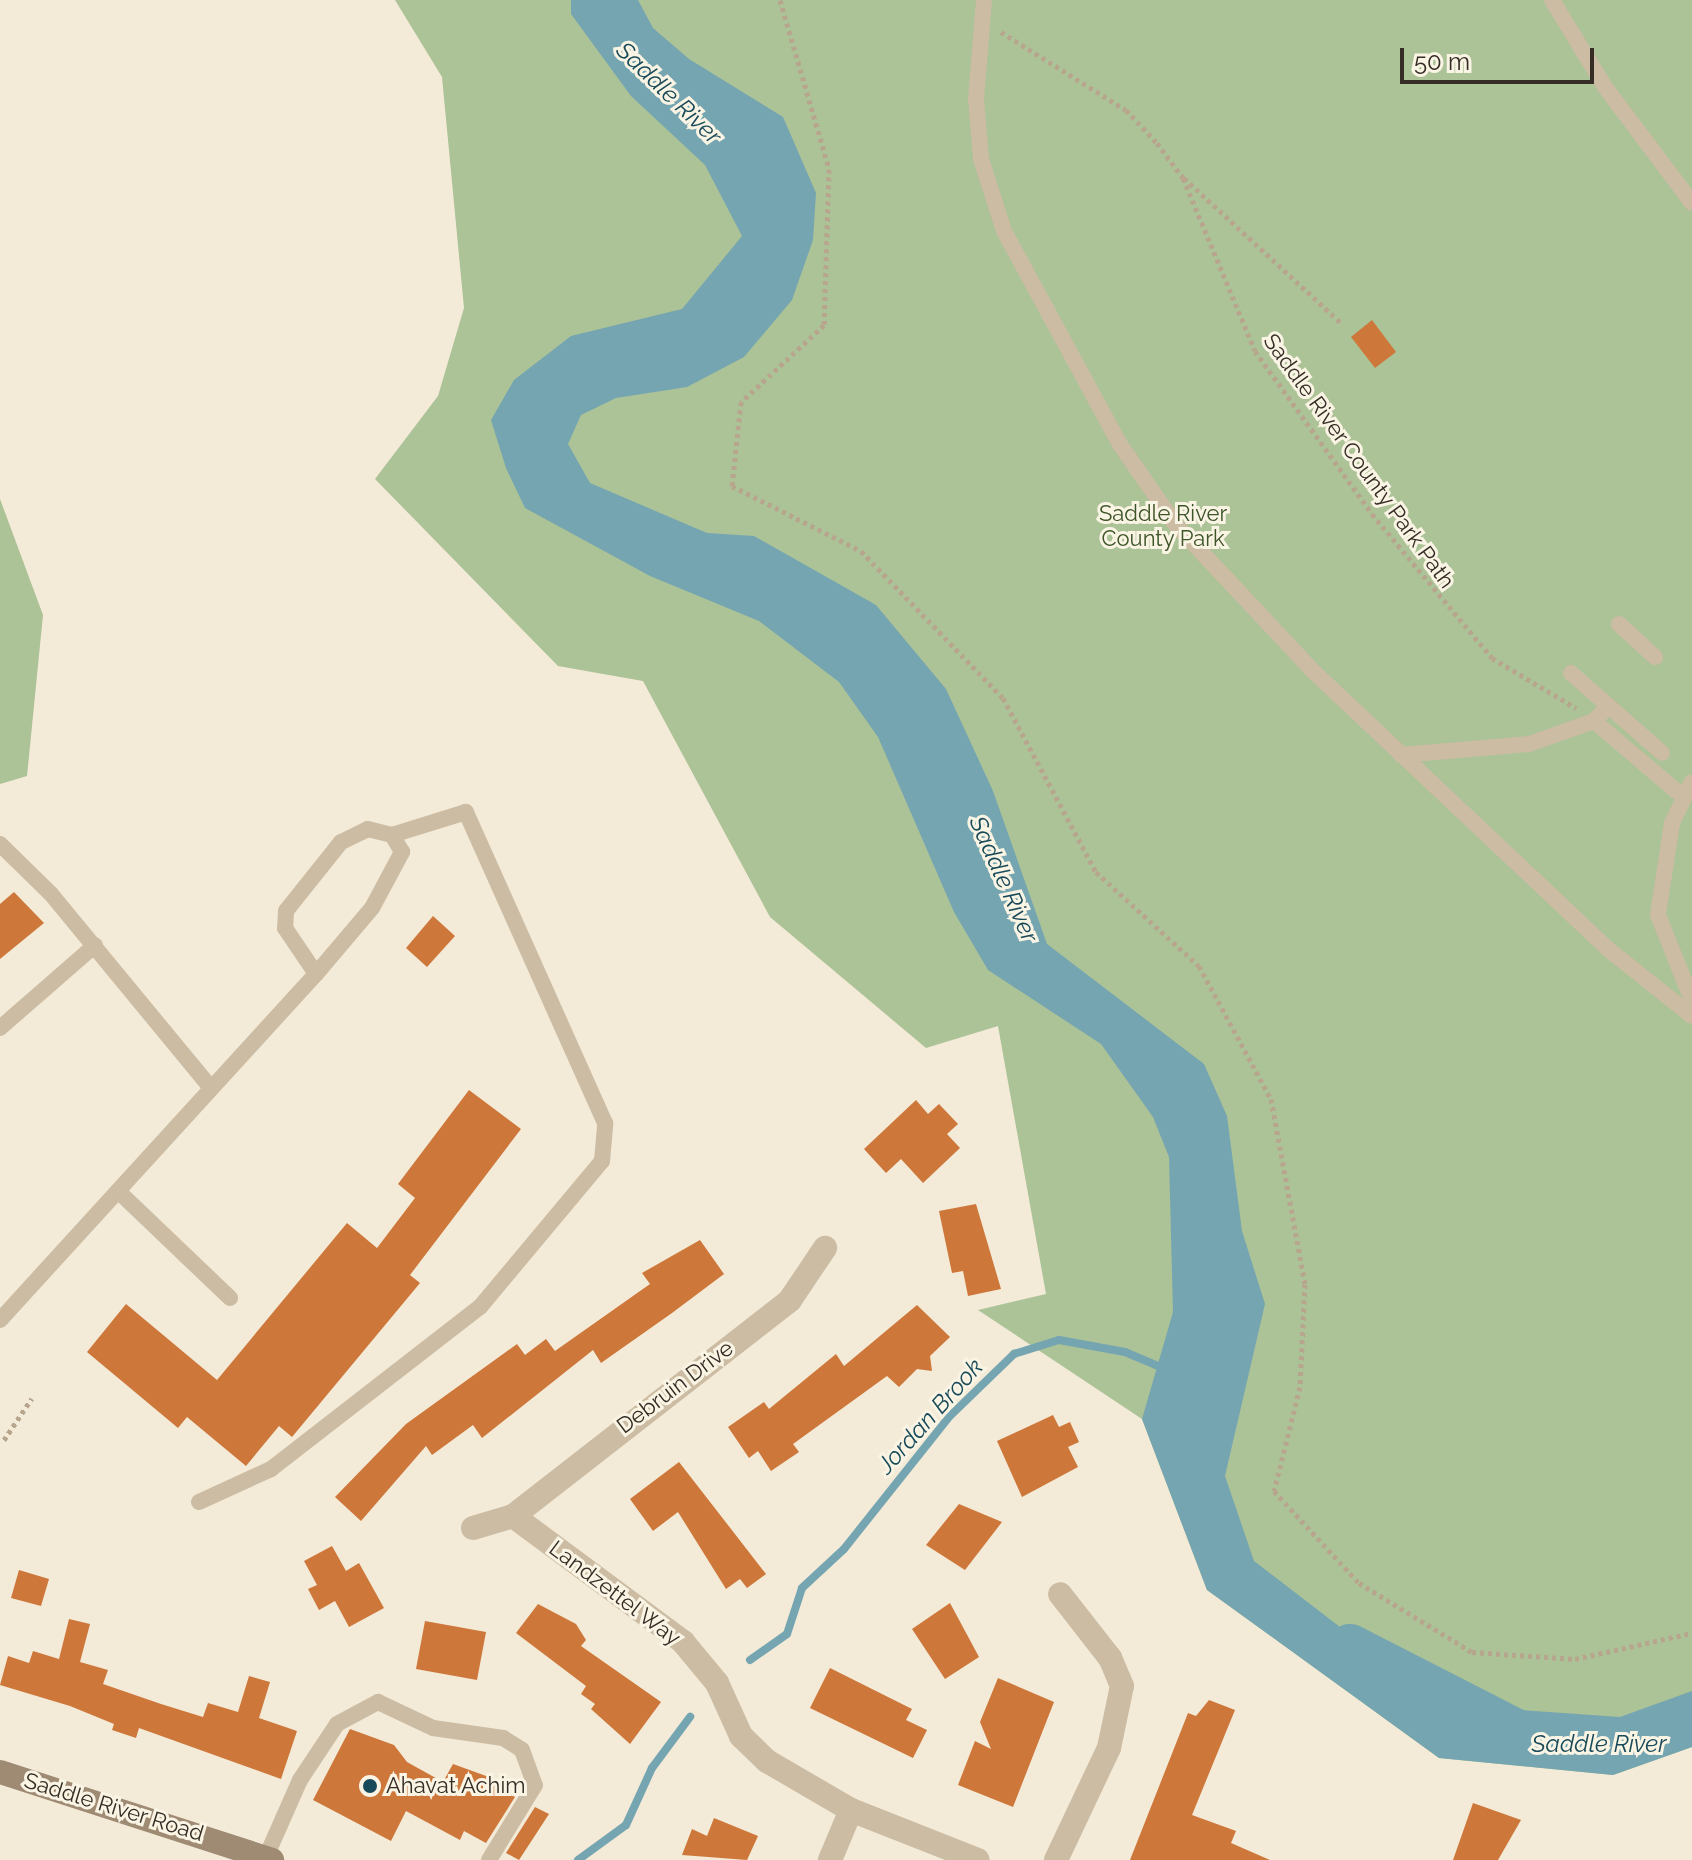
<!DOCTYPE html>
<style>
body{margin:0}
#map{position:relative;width:1692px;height:1860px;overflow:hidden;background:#f3ead7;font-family:Raleway,sans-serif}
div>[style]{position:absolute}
.green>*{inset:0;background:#acc297}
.water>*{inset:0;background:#75a5b1}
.stream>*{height:8px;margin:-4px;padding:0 4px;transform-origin:4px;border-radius:4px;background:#75a5b1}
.river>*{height:46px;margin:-23px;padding:0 23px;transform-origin:23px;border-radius:23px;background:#75a5b1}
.building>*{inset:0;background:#ce773a}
.path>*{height:5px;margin-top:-2.5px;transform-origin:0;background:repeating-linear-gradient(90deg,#b7a68d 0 4px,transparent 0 8px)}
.lane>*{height:16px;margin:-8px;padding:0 8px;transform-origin:8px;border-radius:8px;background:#cbbca3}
.street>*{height:24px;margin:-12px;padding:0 12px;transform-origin:12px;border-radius:12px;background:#cbbca3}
.secondary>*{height:24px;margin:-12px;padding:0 12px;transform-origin:12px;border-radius:12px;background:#9f8b74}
.dots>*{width:22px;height:22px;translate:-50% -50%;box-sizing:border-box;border:4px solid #faf4e4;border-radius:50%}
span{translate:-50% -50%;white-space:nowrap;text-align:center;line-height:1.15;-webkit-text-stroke:6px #faf4e4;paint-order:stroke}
.street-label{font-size:22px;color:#352d25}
.park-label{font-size:22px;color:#3d5528}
.poi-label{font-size:22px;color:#352d25}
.left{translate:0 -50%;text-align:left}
.water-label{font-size:24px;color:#184a59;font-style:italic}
.scale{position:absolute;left:1400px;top:48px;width:194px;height:36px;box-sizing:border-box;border:4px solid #352d25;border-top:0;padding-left:10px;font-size:24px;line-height:28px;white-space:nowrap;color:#352d25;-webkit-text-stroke:6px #faf4e4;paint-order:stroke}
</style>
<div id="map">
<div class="green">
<i style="clip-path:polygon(395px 0,1692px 0,1692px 1747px,1613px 1775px,1439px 1758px,1207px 1590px,1142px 1419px,978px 1310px,1046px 1294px,998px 1026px,926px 1048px,770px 917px,643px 681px,558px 666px,375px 479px,438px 396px,464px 308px,442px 77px)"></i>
<i style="clip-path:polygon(0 499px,43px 615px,27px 776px,0 784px)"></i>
</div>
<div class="water">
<i style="clip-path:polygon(571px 0,638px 0,653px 28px,689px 59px,783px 117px,816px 193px,813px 240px,792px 300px,744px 357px,687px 387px,616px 398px,581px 415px,568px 444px,590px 483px,707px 533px,754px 536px,876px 605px,946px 689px,993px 791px,1047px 944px,1204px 1064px,1227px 1116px,1242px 1231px,1265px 1304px,1225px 1476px,1254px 1561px,1405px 1677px,1424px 1703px,1620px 1717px,1692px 1691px,1692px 1747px,1613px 1775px,1439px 1758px,1207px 1590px,1142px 1419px,1173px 1312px,1169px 1157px,1153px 1117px,1101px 1044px,988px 970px,954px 912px,878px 737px,839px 682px,759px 621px,650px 576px,525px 508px,506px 468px,491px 420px,514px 380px,571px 336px,682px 309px,742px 236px,705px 165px,631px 96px,571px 14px)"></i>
</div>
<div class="stream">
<i style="left:750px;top:1660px;width:45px;rotate:-35.1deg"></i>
<i style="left:787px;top:1634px;width:48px;rotate:-71.9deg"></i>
<i style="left:802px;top:1588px;width:57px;rotate:-42.9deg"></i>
<i style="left:844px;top:1549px;width:169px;rotate:-51.5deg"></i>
<i style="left:949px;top:1417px;width:91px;rotate:-44.1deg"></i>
<i style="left:1014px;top:1354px;width:47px;rotate:-17.3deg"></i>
<i style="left:1059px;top:1340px;width:67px;rotate:10.3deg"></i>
<i style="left:1125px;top:1352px;width:49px;rotate:22.9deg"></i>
<i style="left:578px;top:1860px;width:59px;rotate:-36.1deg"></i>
<i style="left:626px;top:1825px;width:63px;rotate:-65.5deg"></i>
<i style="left:652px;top:1768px;width:64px;rotate:-53.3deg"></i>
</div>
<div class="river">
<i style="left:1350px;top:1647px;width:189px;rotate:27.1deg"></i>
</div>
<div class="building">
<i style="clip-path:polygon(1372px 320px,1396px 352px,1375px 368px,1351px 337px)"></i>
<i style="clip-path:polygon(14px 892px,44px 923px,0 959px,0 904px)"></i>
<i style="clip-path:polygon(433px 916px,455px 936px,427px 967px,406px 948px)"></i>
<i style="clip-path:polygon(469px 1090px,521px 1129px,410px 1275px,420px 1283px,292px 1437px,279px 1426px,246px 1466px,187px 1417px,178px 1428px,87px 1352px,126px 1304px,217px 1380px,347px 1223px,377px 1248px,415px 1198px,398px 1184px)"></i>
<i style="clip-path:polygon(916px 1100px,928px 1114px,939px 1104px,958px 1124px,947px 1134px,960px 1148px,923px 1183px,901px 1159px,886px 1173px,864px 1149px)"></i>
<i style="clip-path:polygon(976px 1204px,1001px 1289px,968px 1296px,963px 1271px,952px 1273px,939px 1211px)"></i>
<i style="clip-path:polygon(700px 1240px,724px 1274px,672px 1313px,601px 1363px,593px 1350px,482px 1438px,473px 1425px,432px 1455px,426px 1446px,361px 1521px,335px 1497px,406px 1424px,517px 1344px,525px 1355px,546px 1339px,555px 1351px,650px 1284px,642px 1273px)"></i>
<i style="clip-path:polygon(917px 1305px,950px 1337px,930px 1356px,932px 1371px,917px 1369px,899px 1387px,887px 1376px,793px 1444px,799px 1452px,771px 1471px,758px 1451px,749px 1458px,728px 1427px,764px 1402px,769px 1409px,836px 1354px,844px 1366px)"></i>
<i style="clip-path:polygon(1053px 1415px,1059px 1427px,1070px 1422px,1079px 1442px,1068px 1447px,1078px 1467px,1022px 1497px,997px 1441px)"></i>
<i style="clip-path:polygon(679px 1462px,766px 1574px,747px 1588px,740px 1579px,726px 1589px,678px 1512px,653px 1531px,630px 1499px)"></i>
<i style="clip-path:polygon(959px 1504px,1002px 1522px,965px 1570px,926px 1545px)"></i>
<i style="clip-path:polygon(332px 1546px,346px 1571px,359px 1563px,384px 1608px,349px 1627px,335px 1601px,319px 1610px,308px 1589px,317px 1585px,304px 1561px)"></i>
<i style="clip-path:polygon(19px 1570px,49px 1579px,41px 1606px,11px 1598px)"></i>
<i style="clip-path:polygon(950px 1603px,979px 1657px,945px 1679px,912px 1629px)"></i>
<i style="clip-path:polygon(538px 1604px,576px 1624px,586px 1640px,581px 1646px,661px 1702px,630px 1744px,591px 1709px,595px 1704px,581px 1694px,586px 1686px,516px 1633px)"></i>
<i style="clip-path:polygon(69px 1619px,90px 1624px,80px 1662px,108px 1670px,103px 1684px,161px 1704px,203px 1717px,208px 1703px,238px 1712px,249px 1676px,270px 1682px,259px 1718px,297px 1731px,281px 1779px,139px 1728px,136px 1738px,112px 1730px,114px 1724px,70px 1706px,0 1685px,8px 1656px,29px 1663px,33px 1651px,59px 1659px)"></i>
<i style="clip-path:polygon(425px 1621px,486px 1632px,477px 1680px,416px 1669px)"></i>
<i style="clip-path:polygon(830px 1668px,912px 1709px,906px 1720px,927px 1730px,913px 1758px,810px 1708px)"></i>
<i style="clip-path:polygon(998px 1678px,1054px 1702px,1013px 1807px,958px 1785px,975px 1741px,991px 1749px,980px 1722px)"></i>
<i style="clip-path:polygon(1209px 1700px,1235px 1710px,1192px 1815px,1236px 1831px,1231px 1843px,1270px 1860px,1130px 1860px,1188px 1713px,1196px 1716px)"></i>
<i style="clip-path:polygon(350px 1729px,394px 1745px,407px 1762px,443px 1782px,453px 1764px,511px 1785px,507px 1792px,515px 1797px,486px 1843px,464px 1831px,460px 1840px,406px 1811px,391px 1841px,313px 1800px)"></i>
<i style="clip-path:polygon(1473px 1803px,1521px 1820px,1498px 1860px,1453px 1860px)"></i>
<i style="clip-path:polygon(535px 1807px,549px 1814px,519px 1860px,506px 1853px)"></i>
<i style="clip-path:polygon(714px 1818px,758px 1836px,747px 1860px,682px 1855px,692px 1829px,707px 1836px)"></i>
</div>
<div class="path">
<i style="left:780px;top:0;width:176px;rotate:73.8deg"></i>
<i style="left:829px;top:169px;width:156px;rotate:91.8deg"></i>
<i style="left:824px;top:325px;width:113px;rotate:137.1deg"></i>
<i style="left:741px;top:402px;width:84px;rotate:96.1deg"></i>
<i style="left:732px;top:486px;width:144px;rotate:26.7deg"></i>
<i style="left:861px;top:551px;width:204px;rotate:46deg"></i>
<i style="left:1003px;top:698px;width:197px;rotate:61.9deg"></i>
<i style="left:1096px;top:872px;width:139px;rotate:42.4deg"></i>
<i style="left:1199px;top:966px;width:151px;rotate:61.6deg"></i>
<i style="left:1271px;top:1099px;width:188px;rotate:79.6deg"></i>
<i style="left:1305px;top:1284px;width:103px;rotate:92.8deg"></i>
<i style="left:1300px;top:1387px;width:107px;rotate:104deg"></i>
<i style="left:1274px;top:1491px;width:125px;rotate:47.3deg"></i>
<i style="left:1359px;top:1583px;width:132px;rotate:31.4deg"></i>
<i style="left:1472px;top:1652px;width:103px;rotate:3.9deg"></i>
<i style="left:1575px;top:1659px;width:120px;rotate:-12.5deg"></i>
<i style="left:1001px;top:32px;width:147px;rotate:32deg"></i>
<i style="left:1126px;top:110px;width:45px;rotate:46.8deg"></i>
<i style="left:1157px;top:143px;width:44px;rotate:53.4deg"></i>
<i style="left:1183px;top:178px;width:187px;rotate:67.4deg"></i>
<i style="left:1255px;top:351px;width:201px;rotate:54.3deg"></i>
<i style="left:1372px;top:514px;width:187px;rotate:50.2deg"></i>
<i style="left:1492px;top:658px;width:98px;rotate:30.8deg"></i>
<i style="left:1184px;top:178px;width:215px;rotate:42.7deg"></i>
<i style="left:4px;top:1440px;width:50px;rotate:-56.3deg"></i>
</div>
<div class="lane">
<i style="left:984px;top:0;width:99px;rotate:94.6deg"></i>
<i style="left:976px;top:99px;width:60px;rotate:85.2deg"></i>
<i style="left:981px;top:159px;width:76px;rotate:72.3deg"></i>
<i style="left:1004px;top:231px;width:241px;rotate:61.5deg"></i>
<i style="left:1119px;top:443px;width:98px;rotate:55.3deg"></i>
<i style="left:1175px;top:524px;width:202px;rotate:46.8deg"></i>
<i style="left:1313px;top:671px;width:405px;rotate:43.3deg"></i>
<i style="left:1608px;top:949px;width:107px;rotate:38.6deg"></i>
<i style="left:1552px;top:0;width:102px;rotate:58.7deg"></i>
<i style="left:1605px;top:87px;width:145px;rotate:53.1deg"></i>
<i style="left:1619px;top:624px;width:49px;rotate:42.5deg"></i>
<i style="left:1571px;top:673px;width:121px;rotate:41.3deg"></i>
<i style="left:1594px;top:721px;width:116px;rotate:40.4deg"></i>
<i style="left:1401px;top:755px;width:128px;rotate:-4.9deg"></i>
<i style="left:1529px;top:744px;width:69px;rotate:-19.5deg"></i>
<i style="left:1594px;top:721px;width:21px;rotate:-45deg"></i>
<i style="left:1692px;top:782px;width:46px;rotate:116deg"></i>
<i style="left:1672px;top:823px;width:93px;rotate:98.7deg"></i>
<i style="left:1658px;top:915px;width:92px;rotate:68.2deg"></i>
<i style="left:0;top:844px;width:71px;rotate:44.4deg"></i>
<i style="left:51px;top:894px;width:251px;rotate:50.5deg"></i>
<i style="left:0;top:1028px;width:126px;rotate:-41.1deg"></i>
<i style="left:118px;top:1191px;width:155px;rotate:43.7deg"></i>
<i style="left:0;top:1320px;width:469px;rotate:-47.6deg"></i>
<i style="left:316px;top:974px;width:87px;rotate:-49.7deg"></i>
<i style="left:372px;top:908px;width:64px;rotate:-61.8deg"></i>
<i style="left:402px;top:852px;width:20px;rotate:-120deg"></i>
<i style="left:392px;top:835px;width:25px;rotate:-166deg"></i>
<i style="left:368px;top:829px;width:30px;rotate:154deg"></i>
<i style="left:341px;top:842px;width:88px;rotate:128.6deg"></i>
<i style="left:286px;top:911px;width:17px;rotate:93deg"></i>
<i style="left:285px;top:928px;width:55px;rotate:56deg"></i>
<i style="left:199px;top:1502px;width:79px;rotate:-24.6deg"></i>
<i style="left:271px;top:1469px;width:264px;rotate:-37.8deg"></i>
<i style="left:480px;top:1307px;width:190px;rotate:-50.1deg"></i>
<i style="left:602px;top:1161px;width:38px;rotate:-85deg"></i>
<i style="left:605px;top:1123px;width:341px;rotate:-114.1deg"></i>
<i style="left:466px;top:812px;width:77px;rotate:162.7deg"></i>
<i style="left:266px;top:1857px;width:84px;rotate:-66.2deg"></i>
<i style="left:300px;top:1780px;width:67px;rotate:-56.5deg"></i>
<i style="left:337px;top:1724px;width:47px;rotate:-28.2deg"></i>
<i style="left:378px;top:1702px;width:61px;rotate:25.3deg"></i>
<i style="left:433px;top:1728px;width:71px;rotate:8.1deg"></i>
<i style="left:503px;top:1738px;width:22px;rotate:32deg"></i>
<i style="left:522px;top:1750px;width:37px;rotate:70deg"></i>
<i style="left:535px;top:1785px;width:88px;rotate:121.5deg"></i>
</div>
<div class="street">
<i style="left:513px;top:1516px;width:212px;rotate:36.5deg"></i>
<i style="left:683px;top:1642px;width:53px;rotate:50.3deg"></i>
<i style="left:717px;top:1683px;width:58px;rotate:65.6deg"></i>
<i style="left:741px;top:1736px;width:36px;rotate:44deg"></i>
<i style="left:767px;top:1761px;width:97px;rotate:30.3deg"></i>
<i style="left:851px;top:1810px;width:136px;rotate:21.5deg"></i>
<i style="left:473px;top:1528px;width:42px;rotate:-16.7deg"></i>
<i style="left:513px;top:1516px;width:351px;rotate:-37.9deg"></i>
<i style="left:790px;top:1300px;width:63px;rotate:-56.1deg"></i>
<i style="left:830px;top:1860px;width:54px;rotate:-67.2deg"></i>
<i style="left:1056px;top:1860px;width:124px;rotate:-64.7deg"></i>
<i style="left:1109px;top:1748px;width:63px;rotate:-78.2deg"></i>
<i style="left:1122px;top:1686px;width:30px;rotate:-113deg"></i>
<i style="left:1110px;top:1658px;width:81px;rotate:-128deg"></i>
</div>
<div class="secondary">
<i style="left:0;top:1772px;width:286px;rotate:17.9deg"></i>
</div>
<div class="dots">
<i style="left:370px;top:1786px;background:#184a59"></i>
</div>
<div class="street-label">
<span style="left:1359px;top:461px;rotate:54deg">Saddle River County Park Path</span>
<span style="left:675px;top:1387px;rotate:-37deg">Debruin Drive</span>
<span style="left:615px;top:1593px;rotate:37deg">Landzettel Way</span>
<span style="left:114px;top:1807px;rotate:17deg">Saddle River Road</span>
</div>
<div class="park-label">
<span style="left:1163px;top:526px">Saddle River<br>County Park</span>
</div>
<div class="poi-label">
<span class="left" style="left:386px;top:1786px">Ahavat Achim</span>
</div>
<div class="water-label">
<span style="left:669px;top:93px;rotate:44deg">Saddle River</span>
<span style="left:1004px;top:879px;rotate:66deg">Saddle River</span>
<span style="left:930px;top:1416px;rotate:-48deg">Jordan Brook</span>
<span style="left:1599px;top:1744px">Saddle River</span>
</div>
<div class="scale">50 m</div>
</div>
